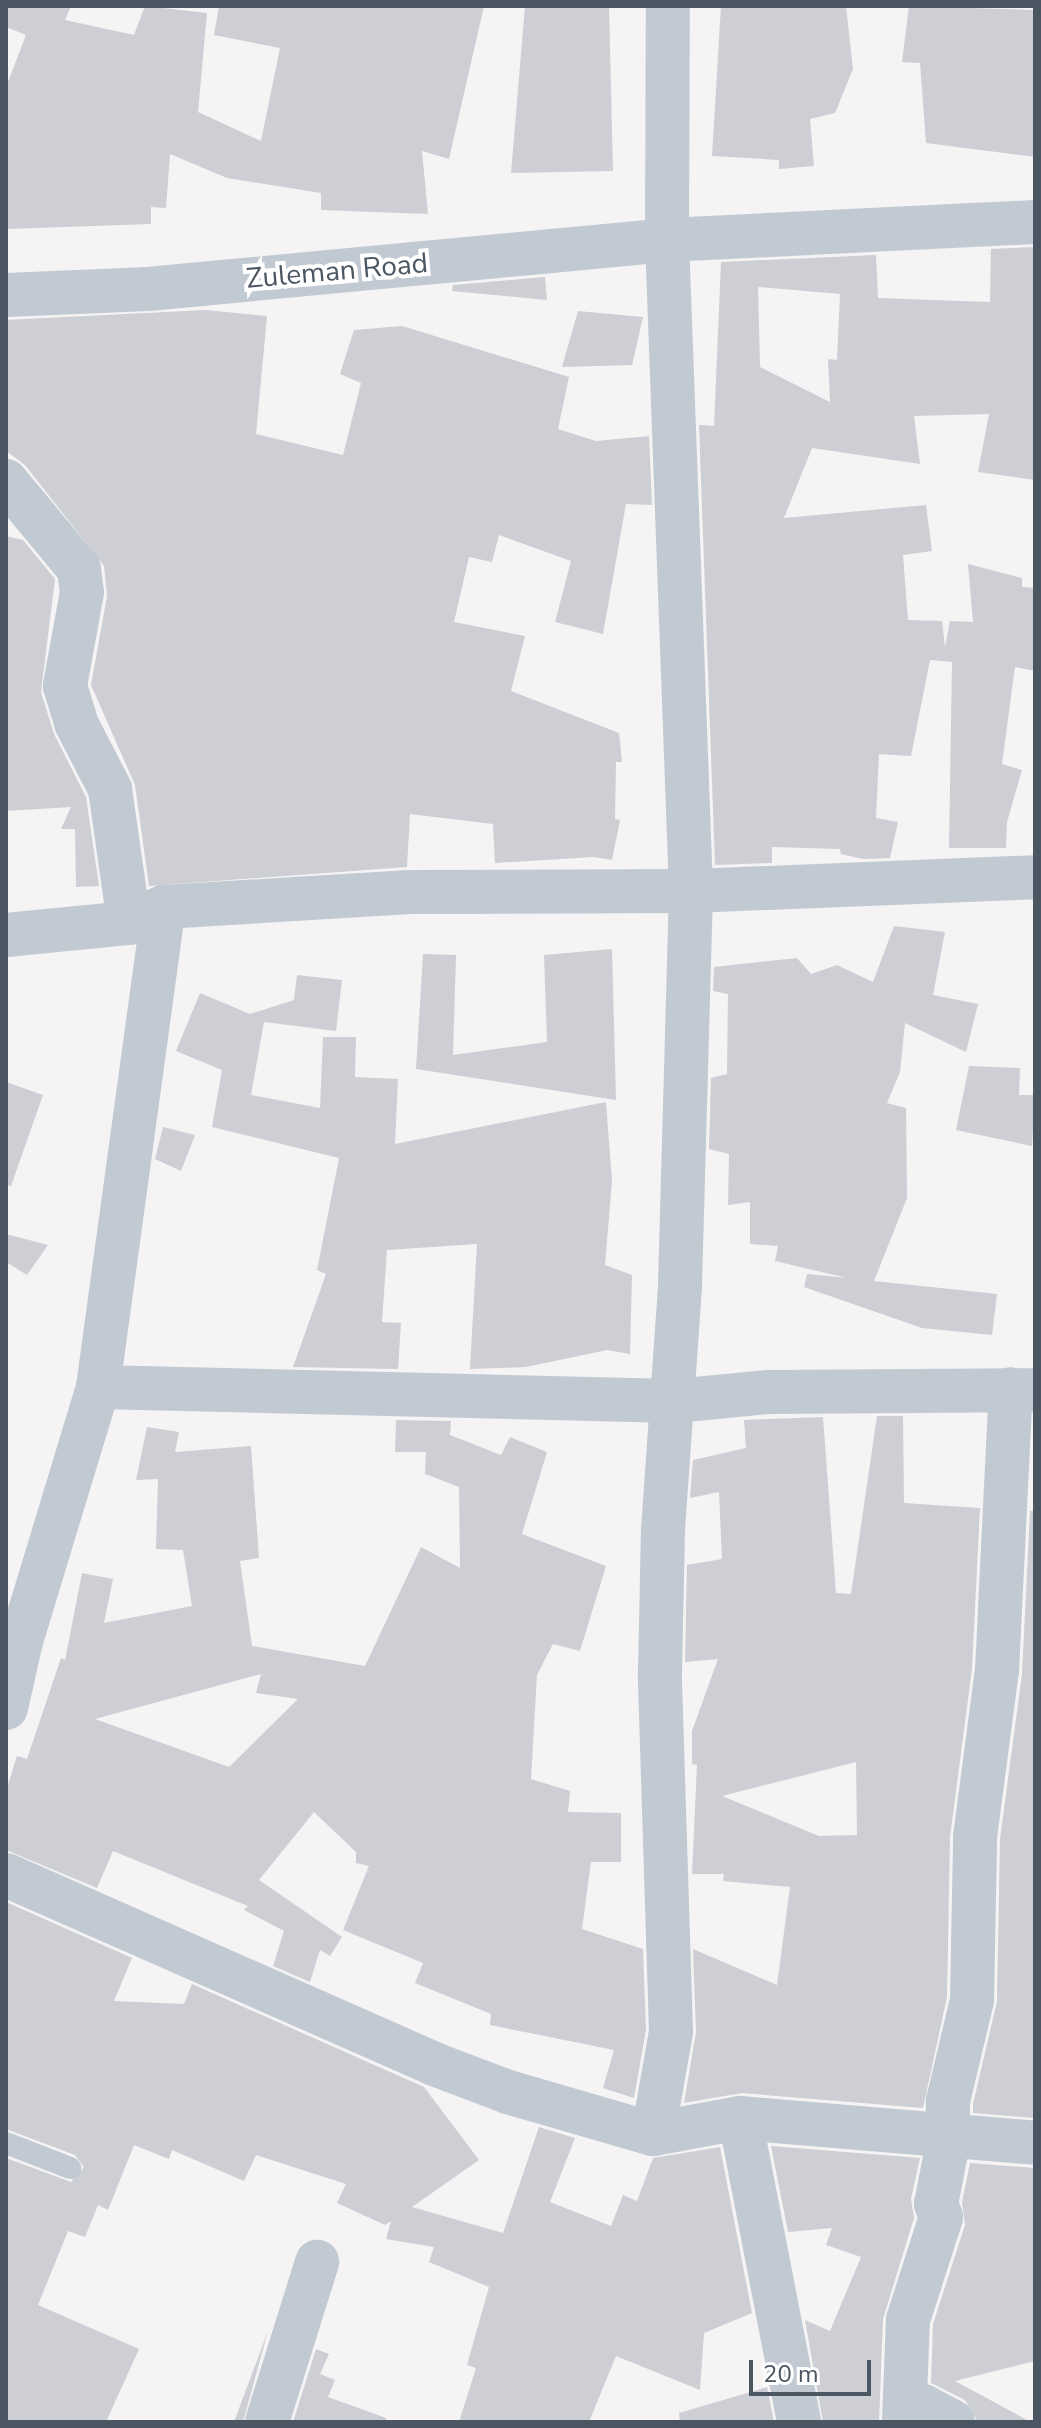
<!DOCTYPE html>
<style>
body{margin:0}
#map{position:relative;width:1041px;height:2428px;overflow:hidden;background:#f5f3f3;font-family:"Nunito Sans",sans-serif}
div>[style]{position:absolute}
.building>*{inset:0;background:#cdcfd5}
.lane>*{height:22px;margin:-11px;padding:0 11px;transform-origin:11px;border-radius:11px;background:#c1cad2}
.street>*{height:44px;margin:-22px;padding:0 22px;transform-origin:22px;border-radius:22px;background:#c1cad2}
span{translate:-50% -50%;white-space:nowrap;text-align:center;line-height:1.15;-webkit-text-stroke:8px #fff;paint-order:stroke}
.street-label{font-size:28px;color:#4a5661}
.frame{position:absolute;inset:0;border:8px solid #4a5661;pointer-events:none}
.scale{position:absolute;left:749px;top:2360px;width:122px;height:36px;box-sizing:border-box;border:4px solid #4a5661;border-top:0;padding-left:10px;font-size:24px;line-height:28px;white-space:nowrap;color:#4a5661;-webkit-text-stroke:6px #fff;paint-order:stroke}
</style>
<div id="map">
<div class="building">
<i style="clip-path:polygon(6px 6px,71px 6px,65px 20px,134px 35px,145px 6px,207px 13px,198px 112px,261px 141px,280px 48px,214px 35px,219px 6px,484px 6px,449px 159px,422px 151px,428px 214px,321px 210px,321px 193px,227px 178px,170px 154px,166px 208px,151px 207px,151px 224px,6px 229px,6px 87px,26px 35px,6px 27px)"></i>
<i style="clip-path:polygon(525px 6px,609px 6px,613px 171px,511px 173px)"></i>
<i style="clip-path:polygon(721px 6px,846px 6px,853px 69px,835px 113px,810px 119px,814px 166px,779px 169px,779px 160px,712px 156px)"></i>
<i style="clip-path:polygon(909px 6px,1035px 10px,1035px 157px,926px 143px,920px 63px,902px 62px)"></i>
<i style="clip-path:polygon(evenodd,1035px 247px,1035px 480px,978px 472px,989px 414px,914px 416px,920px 464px,812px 448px,784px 518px,926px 505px,932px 551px,903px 555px,908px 620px,942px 621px,945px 647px,950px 621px,973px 622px,968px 564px,1022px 578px,1022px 587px,1035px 588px,1035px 671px,1015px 667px,1002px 764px,1022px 770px,1007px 822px,1006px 848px,949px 848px,952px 662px,930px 660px,911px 756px,879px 754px,876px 818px,898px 822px,890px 858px,863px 859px,841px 854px,840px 849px,772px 847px,772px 863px,715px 865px,699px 425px,714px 426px,721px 262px,876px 255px,878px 298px,990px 302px,991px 249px,1035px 247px,758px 287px,840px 294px,837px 360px,828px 359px,830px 402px,760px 367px,758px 287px)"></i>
<i style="clip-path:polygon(545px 277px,547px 300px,452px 291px,453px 285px)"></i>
<i style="clip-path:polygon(206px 310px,267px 316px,256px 434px,343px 455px,361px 383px,340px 374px,354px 330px,402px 326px,569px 377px,558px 429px,596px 441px,649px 436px,652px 505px,626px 504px,603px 634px,555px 622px,571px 561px,499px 535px,492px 562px,469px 557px,454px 622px,525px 636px,511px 691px,619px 733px,622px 762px,616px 762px,615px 819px,620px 820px,612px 860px,593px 857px,495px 863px,493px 824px,410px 814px,407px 867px,149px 886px,135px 785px,91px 685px,107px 596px,104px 566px,25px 465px,6px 451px,6px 320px)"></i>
<i style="clip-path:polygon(578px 311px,643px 317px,632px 365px,562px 367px)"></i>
<i style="clip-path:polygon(6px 536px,23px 540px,55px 579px,41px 692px,54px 734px,86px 797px,99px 886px,76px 887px,75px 829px,61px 829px,71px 807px,6px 811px)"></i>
<i style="clip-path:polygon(894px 926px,945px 932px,933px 995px,978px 1004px,966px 1052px,905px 1023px,900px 1072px,887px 1103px,906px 1108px,907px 1198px,874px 1281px,997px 1294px,992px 1335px,922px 1328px,804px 1287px,807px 1274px,847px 1278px,775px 1261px,778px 1246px,750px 1244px,750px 1202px,728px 1205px,729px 1154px,709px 1149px,711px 1078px,727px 1074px,728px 994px,713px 991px,714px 967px,797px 958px,811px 974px,837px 965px,873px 982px)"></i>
<i style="clip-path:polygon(612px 949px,616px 1100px,416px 1069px,423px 954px,456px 955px,453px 1055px,547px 1042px,544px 955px)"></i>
<i style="clip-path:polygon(297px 975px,342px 980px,336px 1031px,264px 1022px,251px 1095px,320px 1108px,323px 1037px,356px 1037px,355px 1077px,398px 1079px,395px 1144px,606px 1102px,612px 1181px,605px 1265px,632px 1275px,630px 1354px,607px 1350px,526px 1367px,470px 1369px,477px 1244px,387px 1250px,382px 1322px,401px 1323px,398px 1369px,293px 1367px,326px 1274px,317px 1270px,339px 1158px,212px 1127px,222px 1070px,176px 1051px,200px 993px,250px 1014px,294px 1000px)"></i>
<i style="clip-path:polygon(969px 1066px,1020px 1068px,1019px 1095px,1035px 1095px,1032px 1146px,956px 1130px)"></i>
<i style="clip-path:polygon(6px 1082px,43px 1095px,11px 1186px,6px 1185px)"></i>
<i style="clip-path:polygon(163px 1127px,195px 1135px,181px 1171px,155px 1159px)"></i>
<i style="clip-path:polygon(6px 1234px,48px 1245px,27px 1275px,6px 1262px)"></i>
<i style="clip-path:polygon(evenodd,877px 1416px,903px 1416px,904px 1503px,980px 1508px,972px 1669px,950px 1837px,947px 1997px,923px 2108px,742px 2093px,684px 2103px,696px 2032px,693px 1949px,777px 1985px,790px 1887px,723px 1881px,724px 1874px,692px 1874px,697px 1765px,692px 1764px,692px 1731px,718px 1659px,685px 1662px,687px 1565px,722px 1559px,719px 1492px,690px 1498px,693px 1460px,746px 1448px,744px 1420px,823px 1417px,836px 1593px,851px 1594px,877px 1416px,856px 1762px,857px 1835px,819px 1836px,722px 1796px,856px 1762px)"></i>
<i style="clip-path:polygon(evenodd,396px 1420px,451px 1421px,450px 1435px,501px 1455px,510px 1437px,547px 1452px,522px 1534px,606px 1566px,580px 1651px,553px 1644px,537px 1675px,531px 1779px,570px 1791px,568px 1812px,621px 1813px,621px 1862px,591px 1862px,582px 1929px,643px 1949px,646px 2030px,634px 2098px,603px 2088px,614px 2050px,490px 2025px,491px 2014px,415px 1983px,423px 1963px,343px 1930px,369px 1866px,356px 1863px,356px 1852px,314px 1812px,259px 1880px,342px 1937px,330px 1956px,320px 1950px,310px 1982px,273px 1966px,284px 1931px,244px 1910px,248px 1906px,113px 1851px,97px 1888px,6px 1850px,6px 1791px,17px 1756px,27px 1759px,61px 1658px,65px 1660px,82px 1573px,113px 1579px,104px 1623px,192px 1606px,183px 1550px,156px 1549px,158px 1479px,136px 1480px,147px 1427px,179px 1432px,175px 1452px,251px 1446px,259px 1558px,240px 1561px,252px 1646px,365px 1666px,421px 1547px,460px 1568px,459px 1487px,425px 1474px,426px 1452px,395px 1452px,396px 1420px,261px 1674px,256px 1693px,298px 1699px,229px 1767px,95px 1719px,261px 1674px)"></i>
<i style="clip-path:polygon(1030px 1511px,1035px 1511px,1035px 2118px,973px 2113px,973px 2104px,997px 2001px,1000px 1839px,1022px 1674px)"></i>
<i style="clip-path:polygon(6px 1902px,132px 1958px,114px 2001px,184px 2004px,192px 1984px,424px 2087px,479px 2160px,412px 2207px,503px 2233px,539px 2127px,575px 2138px,550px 2202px,611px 2226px,623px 2195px,637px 2201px,653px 2158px,720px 2147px,752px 2313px,704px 2333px,700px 2390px,616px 2356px,589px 2422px,459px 2422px,476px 2368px,467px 2365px,489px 2287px,429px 2262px,434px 2247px,386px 2239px,391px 2221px,385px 2225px,337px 2203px,346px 2184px,256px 2155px,244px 2181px,172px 2150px,169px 2159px,134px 2145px,108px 2210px,98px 2205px,85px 2237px,68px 2231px,38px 2305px,139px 2349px,106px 2422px,6px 2422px,6px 2158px,71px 2182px,84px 2167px,75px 2155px,6px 2129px)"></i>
<i style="clip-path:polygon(771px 2146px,920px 2158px,911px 2199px,914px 2218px,883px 2319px,879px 2422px,823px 2422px,805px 2320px,830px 2331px,861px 2257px,826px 2245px,832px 2228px,788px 2232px)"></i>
<i style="clip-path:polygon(970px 2163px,1035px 2168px,1035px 2361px,955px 2381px,1031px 2422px,978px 2422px,965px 2400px,931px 2383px,933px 2324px,965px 2225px,962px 2202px)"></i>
<i style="clip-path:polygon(268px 2331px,243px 2422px,234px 2422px)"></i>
<i style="clip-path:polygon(316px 2349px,329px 2354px,320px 2374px,335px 2380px,328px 2397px,386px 2418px,386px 2422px,293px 2422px)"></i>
<i style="clip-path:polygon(767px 2387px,774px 2422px,680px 2422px,679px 2413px)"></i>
</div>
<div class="lane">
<i style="left:6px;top:2143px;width:69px;rotate:21.3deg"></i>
</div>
<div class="street">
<i style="left:6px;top:295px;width:142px;rotate:-2.4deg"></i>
<i style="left:148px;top:289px;width:521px;rotate:-5.39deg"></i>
<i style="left:667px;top:240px;width:368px;rotate:-2.8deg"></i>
<i style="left:6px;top:481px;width:114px;rotate:50.3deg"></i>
<i style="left:79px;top:569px;width:23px;rotate:83deg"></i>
<i style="left:82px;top:592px;width:96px;rotate:100.3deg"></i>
<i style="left:65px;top:686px;width:39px;rotate:73deg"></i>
<i style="left:76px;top:723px;width:74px;rotate:62.7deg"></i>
<i style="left:110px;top:789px;width:135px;rotate:81.9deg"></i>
<i style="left:6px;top:935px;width:124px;rotate:-5.6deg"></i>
<i style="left:129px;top:923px;width:38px;rotate:-25deg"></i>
<i style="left:164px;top:907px;width:246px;rotate:-3.5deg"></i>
<i style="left:410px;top:892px;width:281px;rotate:-0.2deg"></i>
<i style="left:691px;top:891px;width:344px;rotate:-2.3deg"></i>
<i style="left:98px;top:1387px;width:577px;rotate:1.39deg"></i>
<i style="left:675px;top:1401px;width:94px;rotate:-5.5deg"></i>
<i style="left:769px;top:1392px;width:266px;rotate:-0.4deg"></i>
<i style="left:6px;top:1708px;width:69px;rotate:-77.4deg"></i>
<i style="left:21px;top:1641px;width:265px;rotate:-73.1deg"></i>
<i style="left:98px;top:1387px;width:485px;rotate:-82.2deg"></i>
<i style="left:6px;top:1875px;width:468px;rotate:23.8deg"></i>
<i style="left:434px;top:2064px;width:79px;rotate:20.7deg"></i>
<i style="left:508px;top:2092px;width:151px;rotate:16.2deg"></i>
<i style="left:653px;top:2134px;width:88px;rotate:-10.4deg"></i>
<i style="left:740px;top:2118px;width:296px;rotate:4.8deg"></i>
<i style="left:740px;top:2118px;width:310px;rotate:79deg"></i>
<i style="left:653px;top:2134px;width:104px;rotate:-80deg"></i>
<i style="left:671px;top:2032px;width:360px;rotate:-91.8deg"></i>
<i style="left:660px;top:1672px;width:142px;rotate:-88.8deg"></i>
<i style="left:663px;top:1530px;width:246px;rotate:-86deg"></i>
<i style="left:680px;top:1285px;width:394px;rotate:-88.4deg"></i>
<i style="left:691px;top:891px;width:651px;rotate:-92.11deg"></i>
<i style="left:667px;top:240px;width:234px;rotate:-89.8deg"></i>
<i style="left:267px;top:2422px;width:168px;rotate:-72.6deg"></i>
<i style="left:904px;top:2422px;width:102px;rotate:-87.8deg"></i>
<i style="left:908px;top:2320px;width:108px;rotate:-72.2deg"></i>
<i style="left:941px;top:2217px;width:14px;rotate:-111deg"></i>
<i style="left:936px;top:2204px;width:67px;rotate:-78.9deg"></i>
<i style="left:949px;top:2138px;width:37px;rotate:-92deg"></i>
<i style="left:948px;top:2101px;width:104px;rotate:-76.6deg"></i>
<i style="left:972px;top:2000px;width:163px;rotate:-88.9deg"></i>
<i style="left:975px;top:1837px;width:167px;rotate:-82.5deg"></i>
<i style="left:997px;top:1671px;width:282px;rotate:-87.2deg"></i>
<i style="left:905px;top:2422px;width:24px;rotate:-42deg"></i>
<i style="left:923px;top:2406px;width:34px;rotate:28deg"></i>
</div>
<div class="street-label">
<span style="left:337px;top:271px;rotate:-5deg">Zuleman Road</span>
</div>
<div class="frame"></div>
<div class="scale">20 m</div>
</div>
